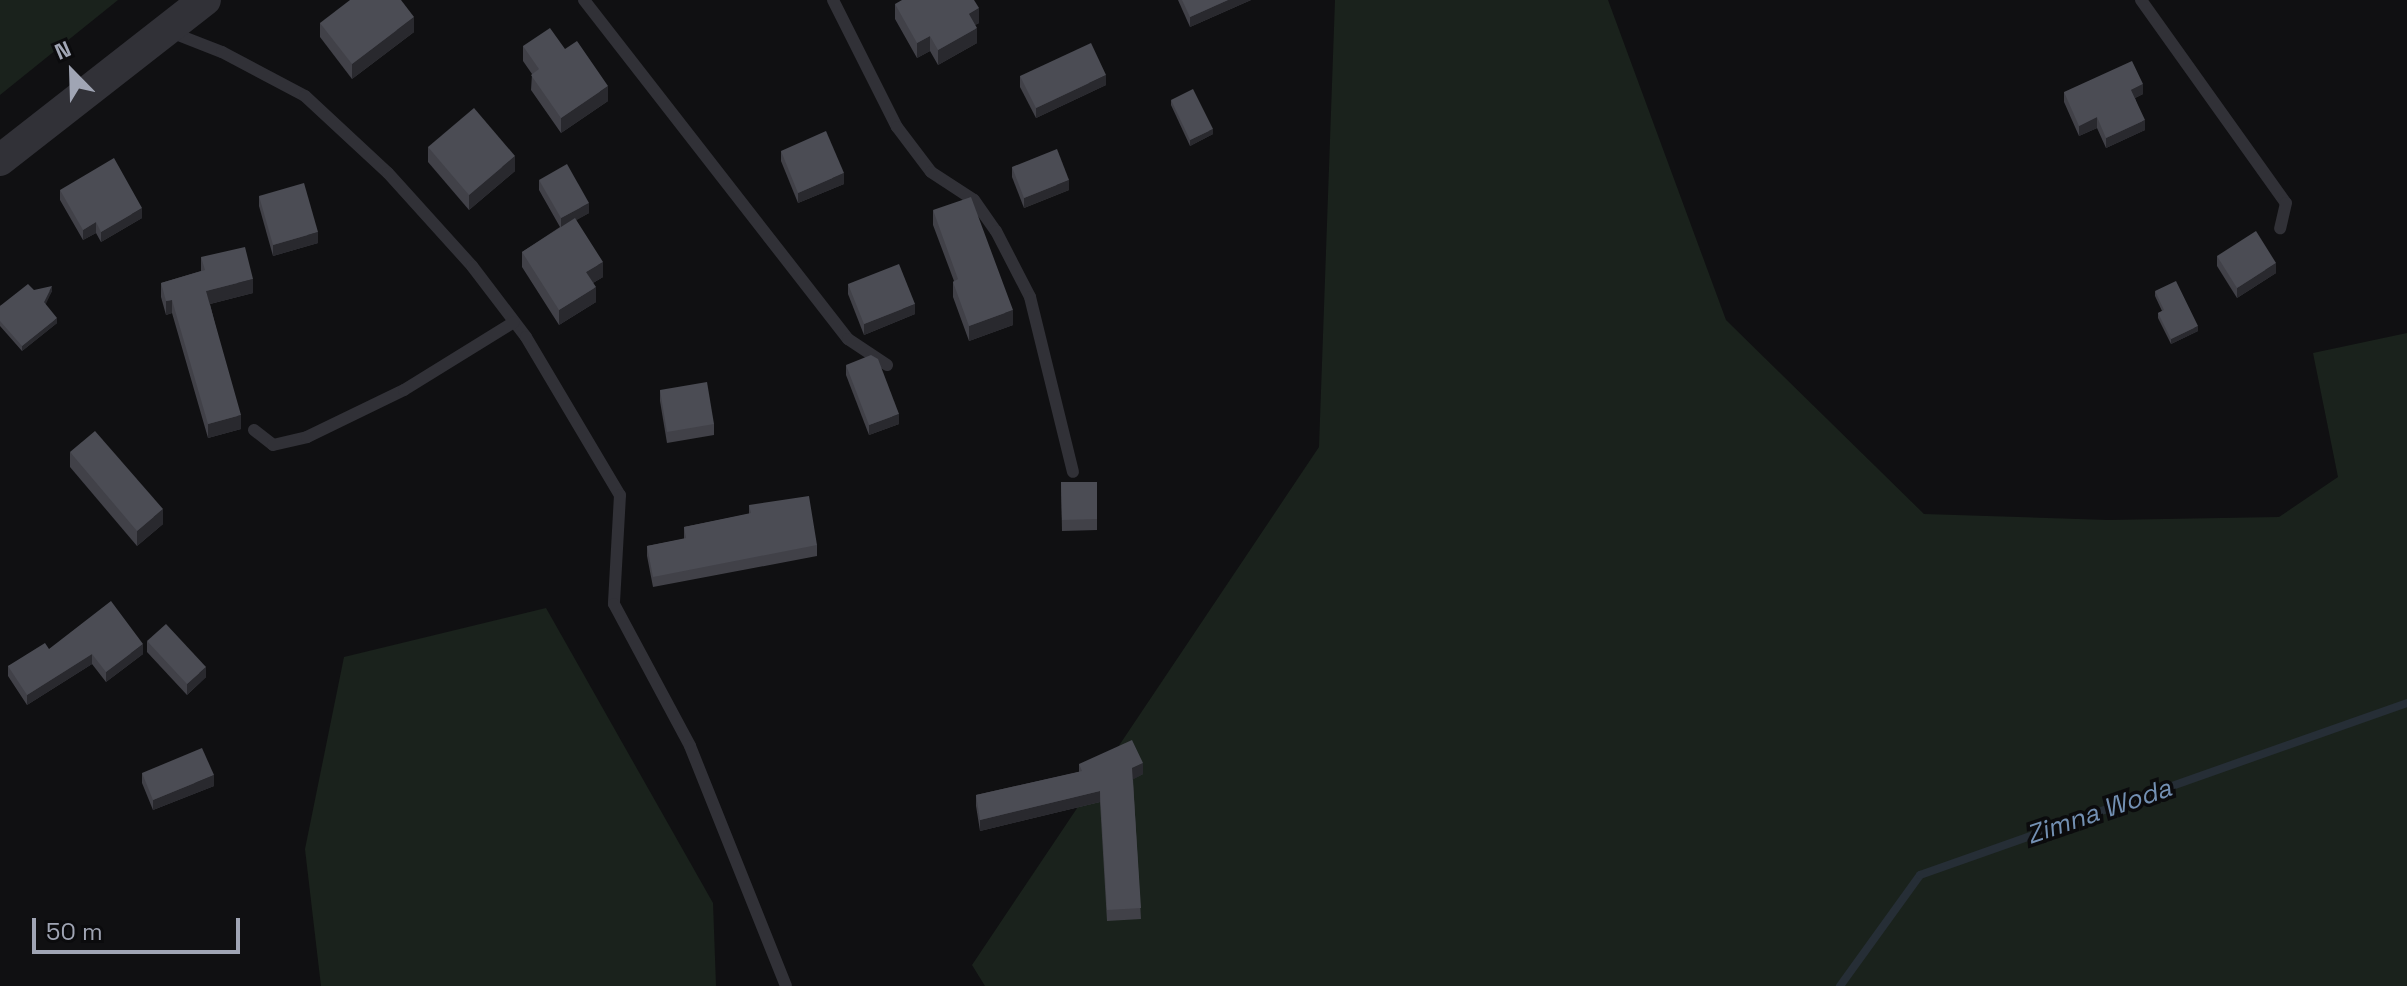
<!DOCTYPE html>
<style>
body{margin:0}
#map{position:relative;width:2407px;height:986px;overflow:hidden;background:#101012;font-family:"Space Grotesk",sans-serif}
div>[style]{position:absolute}
.green>*{inset:0;background:#1a221c}
.stream>*{height:8px;margin:-4px;padding:0 4px;transform-origin:4px;border-radius:4px;background:#262e36}
.service>*{height:12px;margin:-6px;padding:0 6px;transform-origin:6px;border-radius:6px;background:#313137}
.tertiary>*{height:32px;margin:-16px;padding:0 16px;transform-origin:16px;border-radius:16px;background:#313137}
.wall>*{inset:0;background:#414148}
.shaded-wall>*{inset:0;background:#29292e}
.building>*{inset:0;background:#4b4c54}
span{translate:-50% -50%;white-space:nowrap;text-align:center;line-height:1.15;-webkit-text-stroke:7px #0b0b0d;paint-order:stroke}
.water-label{font-size:26px;color:#7390b3;font-style:italic}
.north{position:absolute;left:32px;top:32px;width:80px;height:80px;-webkit-text-stroke:6px #0b0b0d;paint-order:stroke;rotate:337deg;font-size:22px;font-weight:700;line-height:32px;text-align:center;color:#a0a5b4}
.north::after{content:'';display:block;margin:auto;width:28px;height:36px;background:#a0a5b4;clip-path:polygon(50% 0,100% 100%,50% 72%,0 100%)}
.scale{position:absolute;left:32px;top:918px;width:208px;height:36px;box-sizing:border-box;border:4px solid #a0a5b4;border-top:0;padding-left:10px;font-size:24px;line-height:28px;white-space:nowrap;color:#a0a5b4;-webkit-text-stroke:6px #0b0b0d;paint-order:stroke}
</style>
<div id="map">
<div class="green">
<i style="clip-path:polygon(0 0,118px 0,0 95px)"></i>
<i style="clip-path:polygon(1335px 0,1608px 0,1726px 320px,1924px 514px,2108px 520px,2279px 517px,2338px 477px,2313px 353px,2407px 333px,2407px 986px,985px 986px,972px 965px,1319px 447px)"></i>
<i style="clip-path:polygon(546px 608px,713px 903px,716px 986px,321px 986px,305px 849px,344px 657px)"></i>
</div>
<div class="stream">
<i style="left:1840px;top:986px;width:137px;rotate:-54.2deg"></i>
<i style="left:1920px;top:875px;width:516px;rotate:-19.45deg"></i>
</div>
<div class="service">
<i style="left:584px;top:0;width:430px;rotate:52.1deg"></i>
<i style="left:848px;top:339px;width:47px;rotate:33.7deg"></i>
<i style="left:833px;top:0;width:142px;rotate:63.3deg"></i>
<i style="left:897px;top:127px;width:56px;rotate:52.9deg"></i>
<i style="left:931px;top:172px;width:51px;rotate:33.1deg"></i>
<i style="left:974px;top:200px;width:38px;rotate:55deg"></i>
<i style="left:996px;top:231px;width:74px;rotate:62.7deg"></i>
<i style="left:1030px;top:297px;width:180px;rotate:76.2deg"></i>
<i style="left:2141px;top:0;width:249px;rotate:54.5deg"></i>
<i style="left:2286px;top:203px;width:26px;rotate:103deg"></i>
<i style="left:168px;top:31px;width:58px;rotate:21.3deg"></i>
<i style="left:222px;top:52px;width:94px;rotate:27.9deg"></i>
<i style="left:305px;top:96px;width:113px;rotate:42.9deg"></i>
<i style="left:388px;top:173px;width:125px;rotate:47.9deg"></i>
<i style="left:472px;top:266px;width:89px;rotate:52.7deg"></i>
<i style="left:526px;top:337px;width:184px;rotate:59.3deg"></i>
<i style="left:620px;top:495px;width:109px;rotate:93.2deg"></i>
<i style="left:614px;top:604px;width:161px;rotate:61.8deg"></i>
<i style="left:690px;top:746px;width:258px;rotate:68.2deg"></i>
<i style="left:254px;top:430px;width:24px;rotate:38deg"></i>
<i style="left:273px;top:445px;width:35px;rotate:-13deg"></i>
<i style="left:307px;top:437px;width:108px;rotate:-25.9deg"></i>
<i style="left:404px;top:390px;width:129px;rotate:-31.7deg"></i>
</div>
<div class="tertiary">
<i style="left:0;top:160px;width:260px;rotate:-38deg"></i>
</div>
<div class="wall">
<i style="clip-path:polygon(1178px 0,1251px 0,1190px 27px)"></i>
<i style="clip-path:polygon(895px 4px,979px 23px,975px 25px,977px 43px,938px 65px,930px 51px,917px 58px,895px 19px)"></i>
<i style="clip-path:polygon(320px 23px,414px 32px,352px 79px,320px 37px)"></i>
<i style="clip-path:polygon(523px 46px,565px 49px,608px 101px,561px 133px,531px 90px,532px 74px,523px 61px)"></i>
<i style="clip-path:polygon(1020px 76px,1106px 85px,1036px 118px,1020px 87px)"></i>
<i style="clip-path:polygon(2064px 92px,2143px 94px,2135px 98px,2145px 130px,2106px 148px,2097px 128px,2079px 136px,2064px 102px)"></i>
<i style="clip-path:polygon(1171px 100px,1213px 134px,1190px 146px,1171px 105px)"></i>
<i style="clip-path:polygon(428px 147px,515px 171px,469px 210px,428px 162px)"></i>
<i style="clip-path:polygon(781px 151px,844px 184px,798px 203px,781px 161px)"></i>
<i style="clip-path:polygon(1012px 167px,1069px 190px,1024px 208px,1012px 177px)"></i>
<i style="clip-path:polygon(539px 180px,589px 213px,576px 220px,603px 277px,593px 283px,596px 302px,559px 325px,522px 267px,522px 252px,560px 227px,539px 190px)"></i>
<i style="clip-path:polygon(60px 190px,142px 218px,101px 242px,96px 233px,83px 240px,60px 200px)"></i>
<i style="clip-path:polygon(259px 196px,318px 243px,273px 256px,259px 206px)"></i>
<i style="clip-path:polygon(933px 210px,1013px 325px,969px 341px,953px 297px,953px 282px,954px 281px,933px 225px)"></i>
<i style="clip-path:polygon(2217px 256px,2276px 273px,2237px 298px,2217px 266px)"></i>
<i style="clip-path:polygon(201px 257px,253px 293px,210px 304px,241px 429px,208px 438px,172px 313px,166px 315px,161px 297px,161px 283px,201px 271px)"></i>
<i style="clip-path:polygon(848px 284px,915px 314px,864px 335px,848px 294px)"></i>
<i style="clip-path:polygon(34px 290px,52px 291px,45px 304px,57px 323px,22px 351px,0 326px,0 306px)"></i>
<i style="clip-path:polygon(2155px 291px,2198px 331px,2171px 344px,2158px 318px,2158px 313px,2162px 311px,2155px 296px)"></i>
<i style="clip-path:polygon(846px 365px,899px 424px,869px 435px,846px 375px)"></i>
<i style="clip-path:polygon(660px 390px,714px 424px,714px 435px,667px 443px,660px 401px)"></i>
<i style="clip-path:polygon(70px 452px,163px 524px,137px 546px,70px 467px)"></i>
<i style="clip-path:polygon(1061px 482px,1097px 482px,1097px 530px,1062px 531px)"></i>
<i style="clip-path:polygon(749px 505px,817px 545px,817px 556px,653px 587px,647px 556px,647px 546px,684px 539px,684px 527px,749px 514px)"></i>
<i style="clip-path:polygon(147px 641px,206px 677px,187px 695px,147px 652px)"></i>
<i style="clip-path:polygon(49px 649px,143px 654px,106px 682px,92px 664px,27px 705px,8px 676px,8px 666px)"></i>
<i style="clip-path:polygon(1079px 764px,1143px 774px,1133px 779px,1141px 919px,1107px 921px,1100px 802px,980px 831px,976px 806px,976px 795px,1079px 772px)"></i>
<i style="clip-path:polygon(142px 773px,214px 786px,153px 810px,142px 783px)"></i>
</div>
<div class="shaded-wall">
<i style="clip-path:polygon(1228px 0,1251px 0,1190px 27px,1190px 17px)"></i>
<i style="clip-path:polygon(979px 8px,979px 23px,969px 28px,969px 14px)"></i>
<i style="clip-path:polygon(414px 17px,414px 32px,352px 79px,352px 64px)"></i>
<i style="clip-path:polygon(977px 28px,977px 43px,938px 65px,938px 50px)"></i>
<i style="clip-path:polygon(930px 36px,930px 51px,917px 58px,917px 43px)"></i>
<i style="clip-path:polygon(1106px 75px,1106px 85px,1036px 118px,1036px 108px)"></i>
<i style="clip-path:polygon(2143px 84px,2143px 94px,2131px 100px,2131px 90px)"></i>
<i style="clip-path:polygon(608px 86px,608px 101px,561px 133px,561px 118px)"></i>
<i style="clip-path:polygon(2097px 117px,2097px 128px,2079px 136px,2079px 126px)"></i>
<i style="clip-path:polygon(2145px 120px,2145px 130px,2106px 148px,2106px 138px)"></i>
<i style="clip-path:polygon(1213px 129px,1213px 134px,1190px 146px,1190px 140px)"></i>
<i style="clip-path:polygon(515px 156px,515px 171px,469px 210px,469px 195px)"></i>
<i style="clip-path:polygon(844px 173px,844px 184px,798px 203px,798px 193px)"></i>
<i style="clip-path:polygon(1069px 180px,1069px 190px,1024px 208px,1024px 198px)"></i>
<i style="clip-path:polygon(589px 203px,589px 213px,561px 229px,561px 218px)"></i>
<i style="clip-path:polygon(142px 208px,142px 218px,101px 242px,101px 232px)"></i>
<i style="clip-path:polygon(96px 222px,96px 233px,83px 240px,83px 230px)"></i>
<i style="clip-path:polygon(318px 232px,318px 243px,273px 256px,273px 245px)"></i>
<i style="clip-path:polygon(603px 262px,603px 277px,586px 287px,586px 272px)"></i>
<i style="clip-path:polygon(2276px 263px,2276px 273px,2237px 298px,2237px 288px)"></i>
<i style="clip-path:polygon(253px 279px,253px 293px,206px 305px,206px 291px)"></i>
<i style="clip-path:polygon(52px 286px,52px 291px,44px 308px,44px 302px)"></i>
<i style="clip-path:polygon(596px 287px,596px 302px,559px 325px,559px 310px)"></i>
<i style="clip-path:polygon(172px 300px,172px 313px,166px 315px,166px 301px)"></i>
<i style="clip-path:polygon(915px 304px,915px 314px,864px 335px,864px 324px)"></i>
<i style="clip-path:polygon(1013px 310px,1013px 325px,969px 341px,969px 326px)"></i>
<i style="clip-path:polygon(57px 318px,57px 323px,22px 351px,22px 346px)"></i>
<i style="clip-path:polygon(2198px 326px,2198px 331px,2171px 344px,2171px 339px)"></i>
<i style="clip-path:polygon(899px 414px,899px 424px,869px 435px,869px 425px)"></i>
<i style="clip-path:polygon(241px 415px,241px 429px,208px 438px,208px 424px)"></i>
<i style="clip-path:polygon(163px 509px,163px 524px,137px 546px,137px 531px)"></i>
<i style="clip-path:polygon(143px 644px,143px 654px,106px 682px,106px 672px)"></i>
<i style="clip-path:polygon(92px 654px,92px 664px,27px 705px,27px 695px)"></i>
<i style="clip-path:polygon(206px 667px,206px 677px,187px 695px,187px 684px)"></i>
<i style="clip-path:polygon(1143px 763px,1143px 774px,1132px 780px,1132px 768px)"></i>
<i style="clip-path:polygon(214px 775px,214px 786px,153px 810px,153px 800px)"></i>
<i style="clip-path:polygon(1100px 791px,1100px 802px,980px 831px,980px 820px)"></i>
</div>
<div class="building">
<i style="clip-path:polygon(350px 0,401px 0,414px 17px,352px 64px,320px 23px)"></i>
<i style="clip-path:polygon(902px 0,974px 0,979px 8px,969px 14px,977px 28px,938px 50px,930px 36px,917px 43px,895px 4px)"></i>
<i style="clip-path:polygon(1182px 0,1228px 0,1190px 17px)"></i>
<i style="clip-path:polygon(550px 28px,565px 49px,577px 41px,608px 86px,561px 118px,531px 75px,539px 69px,523px 46px)"></i>
<i style="clip-path:polygon(1091px 43px,1106px 75px,1036px 108px,1020px 76px)"></i>
<i style="clip-path:polygon(2132px 61px,2143px 84px,2131px 90px,2145px 120px,2106px 138px,2097px 117px,2079px 126px,2064px 92px)"></i>
<i style="clip-path:polygon(1193px 89px,1213px 129px,1190px 140px,1171px 100px)"></i>
<i style="clip-path:polygon(474px 108px,515px 156px,469px 195px,428px 147px)"></i>
<i style="clip-path:polygon(826px 131px,844px 173px,798px 193px,781px 151px)"></i>
<i style="clip-path:polygon(1057px 149px,1069px 180px,1024px 198px,1012px 167px)"></i>
<i style="clip-path:polygon(114px 158px,142px 208px,101px 232px,96px 222px,83px 230px,60px 190px)"></i>
<i style="clip-path:polygon(567px 164px,589px 203px,561px 218px,539px 180px)"></i>
<i style="clip-path:polygon(304px 183px,318px 232px,273px 245px,259px 196px)"></i>
<i style="clip-path:polygon(971px 197px,1013px 310px,969px 326px,953px 282px,958px 279px,933px 210px)"></i>
<i style="clip-path:polygon(575px 218px,603px 262px,586px 272px,596px 287px,559px 310px,522px 252px)"></i>
<i style="clip-path:polygon(2256px 231px,2276px 263px,2237px 288px,2217px 256px)"></i>
<i style="clip-path:polygon(245px 247px,253px 279px,206px 291px,241px 415px,208px 424px,172px 300px,166px 301px,161px 283px,205px 270px,201px 257px)"></i>
<i style="clip-path:polygon(899px 264px,915px 304px,864px 324px,848px 284px)"></i>
<i style="clip-path:polygon(2176px 281px,2198px 326px,2171px 339px,2158px 313px,2164px 310px,2155px 291px)"></i>
<i style="clip-path:polygon(28px 284px,34px 290px,52px 286px,44px 302px,57px 318px,22px 346px,0 321px,0 306px)"></i>
<i style="clip-path:polygon(871px 355px,878px 359px,899px 414px,869px 425px,846px 365px)"></i>
<i style="clip-path:polygon(707px 382px,714px 424px,667px 432px,660px 390px)"></i>
<i style="clip-path:polygon(95px 431px,163px 509px,137px 531px,70px 452px)"></i>
<i style="clip-path:polygon(1061px 482px,1097px 482px,1097px 519px,1062px 520px)"></i>
<i style="clip-path:polygon(809px 496px,817px 545px,653px 577px,647px 546px,686px 538px,684px 527px,751px 513px,749px 505px)"></i>
<i style="clip-path:polygon(111px 601px,143px 644px,106px 672px,92px 654px,27px 695px,8px 666px,45px 643px,49px 649px)"></i>
<i style="clip-path:polygon(166px 624px,206px 667px,187px 684px,147px 641px)"></i>
<i style="clip-path:polygon(1132px 740px,1143px 763px,1132px 768px,1141px 908px,1107px 910px,1100px 791px,980px 820px,976px 795px,1082px 771px,1079px 764px)"></i>
<i style="clip-path:polygon(202px 748px,214px 775px,153px 800px,142px 773px)"></i>
</div>
<div class="water-label">
<span style="left:2099px;top:812px;rotate:-19deg">Zimna Woda</span>
</div>
<div class="north">N</div>
<div class="scale">50 m</div>
</div>
